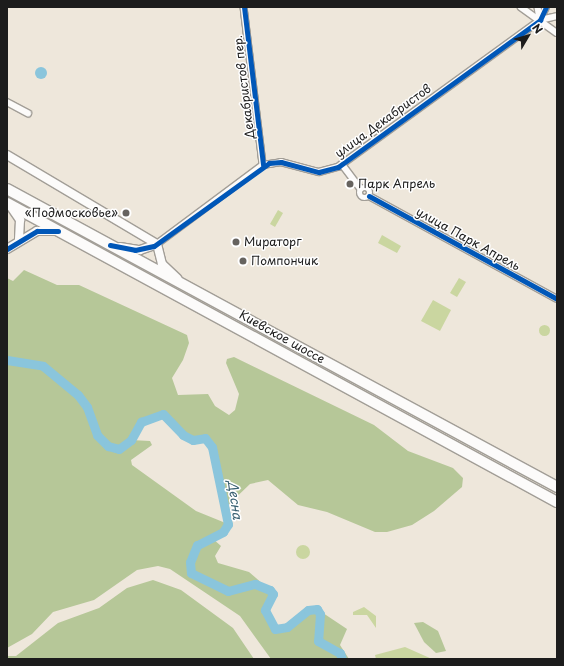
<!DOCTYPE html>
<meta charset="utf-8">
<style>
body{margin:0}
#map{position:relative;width:564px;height:666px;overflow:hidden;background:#eee7db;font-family:"Playpen Sans",sans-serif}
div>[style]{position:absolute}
.green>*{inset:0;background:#cad6a0}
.round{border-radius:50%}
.forest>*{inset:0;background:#b6c798}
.water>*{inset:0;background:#8ac5dc}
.river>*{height:9px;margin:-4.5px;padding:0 4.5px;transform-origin:4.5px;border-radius:4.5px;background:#8ac5dc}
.roads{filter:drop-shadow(1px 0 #a29e97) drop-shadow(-1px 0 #a29e97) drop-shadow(0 1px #a29e97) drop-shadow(0 -1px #a29e97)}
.street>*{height:5.5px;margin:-2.75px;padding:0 2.75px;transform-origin:2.75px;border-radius:2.75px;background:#fcfbfa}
.street>.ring{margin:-2.75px;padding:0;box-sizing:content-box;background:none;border:5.5px solid #fcfbfa;border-radius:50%}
.secondary>*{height:8px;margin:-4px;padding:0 4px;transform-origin:4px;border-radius:4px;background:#fcfbfa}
.highway>*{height:10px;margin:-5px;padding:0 5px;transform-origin:5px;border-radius:5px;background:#fcfbfa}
.cycleway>*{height:5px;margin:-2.5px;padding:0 2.5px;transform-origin:2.5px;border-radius:2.5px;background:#0057b8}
.dots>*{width:11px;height:11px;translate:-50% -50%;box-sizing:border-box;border:2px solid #fff;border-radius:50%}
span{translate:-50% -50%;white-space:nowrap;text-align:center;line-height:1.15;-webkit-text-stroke:3px #fff;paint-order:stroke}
.street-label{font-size:12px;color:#1c1c1c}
.poi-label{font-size:12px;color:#1c1c1c}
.left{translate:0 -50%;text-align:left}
.right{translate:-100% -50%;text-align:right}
.water-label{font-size:13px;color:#3a6172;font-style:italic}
.frame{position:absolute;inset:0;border:8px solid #1c1c1c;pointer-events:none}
.north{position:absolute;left:508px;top:16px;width:40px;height:40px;-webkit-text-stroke:3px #fff;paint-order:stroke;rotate:52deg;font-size:11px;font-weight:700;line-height:16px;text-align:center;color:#1c1c1c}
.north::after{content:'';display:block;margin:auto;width:14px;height:18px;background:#1c1c1c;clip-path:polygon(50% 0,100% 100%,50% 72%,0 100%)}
</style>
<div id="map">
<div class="green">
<i style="clip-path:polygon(278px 210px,283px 213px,275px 227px,270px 224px)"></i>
<i style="clip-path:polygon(382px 235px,401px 246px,397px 253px,378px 243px)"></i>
<i style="clip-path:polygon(459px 278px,466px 282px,457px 297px,450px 293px)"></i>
<i style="clip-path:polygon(433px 300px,451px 310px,440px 331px,421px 321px)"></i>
<i class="round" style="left:538.5px;top:324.5px;width:11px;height:11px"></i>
<i class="round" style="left:296px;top:545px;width:14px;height:14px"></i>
<i style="clip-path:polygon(364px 607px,376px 616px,376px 628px,367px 615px,353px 615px,353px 612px)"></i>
<i style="clip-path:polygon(405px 647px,432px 659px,376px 659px,375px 655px)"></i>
</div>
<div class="forest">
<i style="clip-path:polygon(24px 270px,57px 285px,79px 285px,187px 335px,189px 343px,183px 360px,172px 378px,178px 395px,208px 394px,215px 406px,229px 415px,235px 410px,239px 394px,226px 363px,227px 359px,234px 357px,374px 425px,408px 451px,453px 468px,463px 478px,462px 487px,434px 511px,412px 525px,387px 532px,375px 532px,327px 512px,298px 505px,268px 480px,250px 484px,224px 509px,212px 447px,205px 438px,193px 440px,183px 435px,163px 414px,141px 422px,131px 440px,150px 441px,152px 445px,131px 460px,132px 465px,196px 511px,228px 524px,223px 532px,212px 538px,221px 546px,215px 556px,218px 563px,249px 572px,272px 592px,265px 610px,272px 628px,287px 627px,308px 610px,317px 609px,347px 629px,340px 645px,349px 659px,271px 659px,240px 616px,170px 569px,158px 566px,137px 570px,94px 600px,53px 612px,32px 634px,7px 648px,7px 278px,13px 281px)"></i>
<i style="clip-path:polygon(153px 580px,181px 590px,233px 628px,254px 659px,7px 659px,7px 656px,16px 656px,58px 623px,99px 608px,127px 588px)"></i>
<i style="clip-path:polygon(423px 622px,438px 631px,446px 651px,436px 653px,424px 642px,414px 623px)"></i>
</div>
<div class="water">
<i class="round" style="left:35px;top:67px;width:12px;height:12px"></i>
</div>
<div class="river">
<i style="left:7px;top:360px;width:36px;rotate:9deg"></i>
<i style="left:43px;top:366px;width:45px;rotate:39.6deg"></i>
<i style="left:78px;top:395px;width:15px;rotate:53deg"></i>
<i style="left:87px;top:407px;width:30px;rotate:70deg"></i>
<i style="left:97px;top:435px;width:16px;rotate:45deg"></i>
<i style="left:108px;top:446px;width:11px;rotate:15deg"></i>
<i style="left:119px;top:449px;width:15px;rotate:-37deg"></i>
<i style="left:131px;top:440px;width:21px;rotate:-61deg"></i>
<i style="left:141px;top:422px;width:23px;rotate:-20deg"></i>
<i style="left:163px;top:414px;width:29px;rotate:46deg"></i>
<i style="left:183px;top:435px;width:11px;rotate:27deg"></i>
<i style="left:193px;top:440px;width:12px;rotate:-9deg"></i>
<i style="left:205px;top:438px;width:11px;rotate:52deg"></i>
<i style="left:212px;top:447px;width:79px;rotate:78.3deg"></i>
<i style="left:228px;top:524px;width:9px;rotate:122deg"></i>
<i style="left:223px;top:532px;width:29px;rotate:153deg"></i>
<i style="left:197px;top:545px;width:18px;rotate:112deg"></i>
<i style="left:190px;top:562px;width:11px;rotate:85deg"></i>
<i style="left:191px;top:573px;width:41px;rotate:25.9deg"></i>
<i style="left:228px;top:591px;width:28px;rotate:-15deg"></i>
<i style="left:255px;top:584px;width:16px;rotate:22deg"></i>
<i style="left:270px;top:590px;width:5px;rotate:53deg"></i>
<i style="left:273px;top:594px;width:18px;rotate:117deg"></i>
<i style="left:265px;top:610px;width:21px;rotate:62deg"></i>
<i style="left:275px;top:629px;width:12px;rotate:-9deg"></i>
<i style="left:287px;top:627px;width:27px;rotate:-39deg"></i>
<i style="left:308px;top:610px;width:9px;rotate:-6deg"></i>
<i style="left:317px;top:609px;width:6px;rotate:59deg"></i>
<i style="left:320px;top:614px;width:27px;rotate:94deg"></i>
<i style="left:318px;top:641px;width:25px;rotate:29deg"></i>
<i style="left:340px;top:653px;width:6px;rotate:72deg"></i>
</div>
<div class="roads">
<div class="street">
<i style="left:244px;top:7px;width:159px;rotate:83.1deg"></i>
<i style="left:521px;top:7px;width:44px;rotate:35.8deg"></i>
<i style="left:538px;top:7px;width:13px;rotate:81deg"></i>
<i style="left:540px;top:20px;width:17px;rotate:-13deg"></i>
<i style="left:7px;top:102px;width:24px;rotate:28deg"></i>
<i style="left:342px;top:164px;width:31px;rotate:53deg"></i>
<i class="ring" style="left:359.5px;top:187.5px;width:5.5px;height:5.5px"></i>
<i style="left:369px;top:196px;width:214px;rotate:28.7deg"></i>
<i style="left:157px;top:244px;width:132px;rotate:-36.7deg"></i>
<i style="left:263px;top:165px;width:18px;rotate:-9deg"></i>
<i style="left:281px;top:162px;width:39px;rotate:15deg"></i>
<i style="left:319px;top:172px;width:20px;rotate:-15deg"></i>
<i style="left:338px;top:167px;width:250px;rotate:-36deg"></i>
<i style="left:540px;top:20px;width:14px;rotate:-65deg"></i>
</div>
<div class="secondary">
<i style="left:7px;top:155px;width:174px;rotate:30.7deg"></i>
<i style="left:11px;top:207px;width:16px;rotate:55deg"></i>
<i style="left:20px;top:220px;width:21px;rotate:93deg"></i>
<i style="left:157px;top:244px;width:21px;rotate:76deg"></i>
<i style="left:162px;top:264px;width:21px;rotate:43deg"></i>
<i style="left:120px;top:247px;width:20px;rotate:9deg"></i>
<i style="left:140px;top:250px;width:18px;rotate:-19deg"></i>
<i style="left:7px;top:249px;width:35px;rotate:-31deg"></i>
<i style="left:37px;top:231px;width:20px"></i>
</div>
<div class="highway">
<i style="left:7px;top:189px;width:626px;rotate:28.45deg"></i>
<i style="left:7px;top:203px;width:626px;rotate:28.53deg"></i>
</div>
</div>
<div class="cycleway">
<i style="left:244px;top:7px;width:159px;rotate:83.1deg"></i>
<i style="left:369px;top:196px;width:214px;rotate:28.7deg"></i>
<i style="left:110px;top:245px;width:25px;rotate:11deg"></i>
<i style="left:135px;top:250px;width:19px;rotate:-12deg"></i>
<i style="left:154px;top:246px;width:142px;rotate:-35.8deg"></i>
<i style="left:269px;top:163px;width:12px;rotate:-5deg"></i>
<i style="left:281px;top:162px;width:39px;rotate:15deg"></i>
<i style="left:319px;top:172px;width:20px;rotate:-15deg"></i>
<i style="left:338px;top:167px;width:250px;rotate:-36deg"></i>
<i style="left:540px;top:20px;width:14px;rotate:-65deg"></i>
<i style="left:7px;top:249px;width:35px;rotate:-31deg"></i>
<i style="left:37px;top:231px;width:21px"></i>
</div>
<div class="dots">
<i style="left:350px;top:184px;background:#66635f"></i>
<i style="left:126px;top:213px;background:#66635f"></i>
<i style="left:236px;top:242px;background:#66635f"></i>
<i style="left:243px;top:261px;background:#66635f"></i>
</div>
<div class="street-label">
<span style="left:244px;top:87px;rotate:-97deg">Декабристов пер.</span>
<span style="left:383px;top:121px;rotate:-36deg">улица Декабристов</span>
<span style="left:468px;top:239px;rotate:29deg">улица Парк Апрель</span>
<span style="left:282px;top:337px;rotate:29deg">Киевское шоссе</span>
</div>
<div class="poi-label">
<span class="left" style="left:358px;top:184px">Парк Апрель</span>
<span class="right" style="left:118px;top:213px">«Подмосковье»</span>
<span class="left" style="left:244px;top:242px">Мираторг</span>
<span class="left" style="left:251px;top:261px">Помпончик</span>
</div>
<div class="water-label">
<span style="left:235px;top:500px;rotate:82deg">Десна</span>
</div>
<div class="frame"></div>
<div class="north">N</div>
</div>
